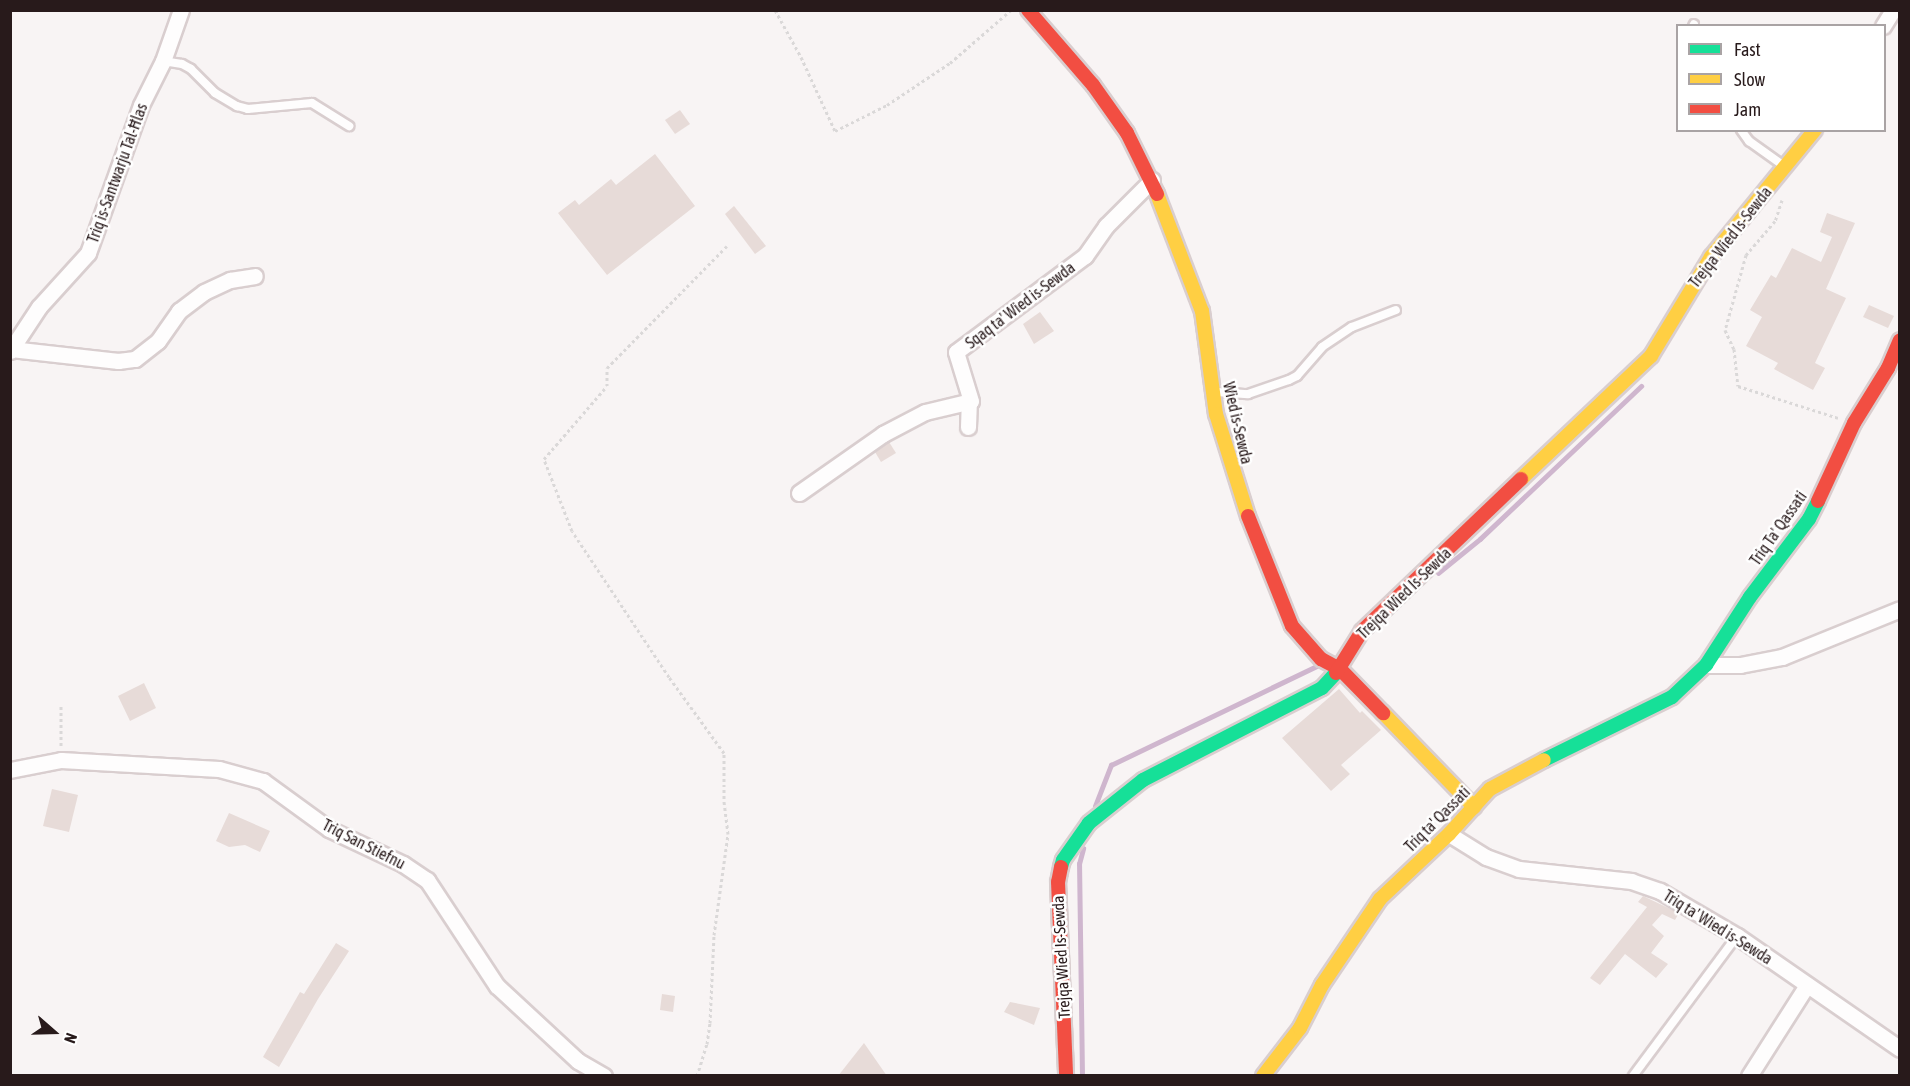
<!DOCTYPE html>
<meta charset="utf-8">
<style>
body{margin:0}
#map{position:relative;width:1910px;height:1086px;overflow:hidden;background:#f8f4f4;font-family:"Asap Condensed",sans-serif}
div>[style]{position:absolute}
.stream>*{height:4.5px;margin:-2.25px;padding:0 2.25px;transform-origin:2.25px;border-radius:2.25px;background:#cfb6ce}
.building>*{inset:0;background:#e7dbd8}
.path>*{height:3px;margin-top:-1.5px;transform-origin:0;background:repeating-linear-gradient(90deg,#dad8d8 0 3px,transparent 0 6px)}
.roads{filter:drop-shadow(2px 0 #d9cecf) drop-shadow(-2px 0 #d9cecf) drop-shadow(0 2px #d9cecf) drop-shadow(0 -2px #d9cecf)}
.lane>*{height:8px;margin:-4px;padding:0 4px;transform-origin:4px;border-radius:4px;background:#fefdfd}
.street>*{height:15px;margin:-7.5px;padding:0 7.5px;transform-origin:7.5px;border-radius:7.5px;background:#fefdfd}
.fast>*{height:14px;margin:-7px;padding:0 7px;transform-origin:7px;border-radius:7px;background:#16e098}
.slow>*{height:14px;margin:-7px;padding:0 7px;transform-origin:7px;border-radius:7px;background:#ffcf43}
.jam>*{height:14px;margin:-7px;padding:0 7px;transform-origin:7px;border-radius:7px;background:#f24e42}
span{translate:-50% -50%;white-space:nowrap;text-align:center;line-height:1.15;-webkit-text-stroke:5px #fff;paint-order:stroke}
.street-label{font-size:16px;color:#281a1b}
.frame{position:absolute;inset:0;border:12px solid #281a1b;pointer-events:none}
.legend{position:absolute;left:1676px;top:24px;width:210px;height:108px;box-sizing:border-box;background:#fff;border:2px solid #a9a3a4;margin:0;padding:8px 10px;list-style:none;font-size:18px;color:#281a1b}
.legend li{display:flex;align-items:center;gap:12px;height:30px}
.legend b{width:30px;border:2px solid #a9a3a4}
.north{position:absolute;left:24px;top:1002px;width:60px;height:60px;-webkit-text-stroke:4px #fff;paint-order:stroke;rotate:110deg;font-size:16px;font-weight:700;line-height:24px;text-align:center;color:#281a1b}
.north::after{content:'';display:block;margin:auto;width:21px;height:27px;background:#281a1b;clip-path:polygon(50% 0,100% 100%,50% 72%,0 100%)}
</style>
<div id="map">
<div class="stream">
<i style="left:1438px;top:573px;width:54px;rotate:-39deg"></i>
<i style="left:1480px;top:539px;width:222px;rotate:-43.5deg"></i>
<i style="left:1095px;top:806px;width:44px;rotate:-68.7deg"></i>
<i style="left:1111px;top:765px;width:229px;rotate:-25.7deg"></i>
<i style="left:1082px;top:1076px;width:212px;rotate:-90.8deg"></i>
<i style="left:1079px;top:864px;width:16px;rotate:-75deg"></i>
</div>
<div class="building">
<i style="clip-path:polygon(680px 110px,690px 124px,675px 134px,665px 120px)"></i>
<i style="clip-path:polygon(655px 154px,695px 206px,607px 275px,558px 213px,575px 200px,579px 205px,611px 179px,616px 185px)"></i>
<i style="clip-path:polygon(734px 206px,766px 246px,755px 254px,725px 214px)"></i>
<i style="clip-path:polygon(1827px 213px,1855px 223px,1826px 289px,1846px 298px,1815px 363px,1825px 368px,1813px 390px,1774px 369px,1778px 363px,1746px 346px,1762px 317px,1750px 310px,1771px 275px,1776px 278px,1792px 248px,1821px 262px,1832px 237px,1820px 232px)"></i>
<i style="clip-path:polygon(1869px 305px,1894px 316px,1888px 328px,1863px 317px)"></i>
<i style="clip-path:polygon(1040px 312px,1054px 331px,1034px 344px,1023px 324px)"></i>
<i style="clip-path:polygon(889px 442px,896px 453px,881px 462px,875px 452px)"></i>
<i style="clip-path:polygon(144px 683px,156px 708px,130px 721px,118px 696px)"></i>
<i style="clip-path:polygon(1339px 689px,1360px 713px,1362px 711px,1381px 730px,1341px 765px,1350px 774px,1331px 791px,1282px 738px)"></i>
<i style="clip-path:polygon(52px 789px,78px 795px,69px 832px,43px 826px)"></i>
<i style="clip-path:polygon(229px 813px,270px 831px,260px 852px,245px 845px,229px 847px,216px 841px)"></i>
<i style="clip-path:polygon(1643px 896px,1679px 913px,1675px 920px,1662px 914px,1652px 925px,1664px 936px,1651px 953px,1668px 964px,1656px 978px,1625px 954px,1600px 985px,1590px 978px,1647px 907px,1638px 902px)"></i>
<i style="clip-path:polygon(336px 943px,349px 951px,318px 999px,279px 1067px,263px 1057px,300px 992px,304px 994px)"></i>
<i style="clip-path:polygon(662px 994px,675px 996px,673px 1012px,660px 1010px)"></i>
<i style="clip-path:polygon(1010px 1002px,1040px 1008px,1034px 1025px,1004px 1012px)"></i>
<i style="clip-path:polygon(864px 1043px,887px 1076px,838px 1076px)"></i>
</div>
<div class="path">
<i style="left:775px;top:10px;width:54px;rotate:61deg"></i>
<i style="left:801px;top:57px;width:81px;rotate:65.3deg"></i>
<i style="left:835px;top:131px;width:58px;rotate:-26.6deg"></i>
<i style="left:887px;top:105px;width:76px;rotate:-33.7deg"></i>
<i style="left:950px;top:63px;width:81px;rotate:-41deg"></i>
<i style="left:1782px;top:200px;width:22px;rotate:108deg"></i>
<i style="left:1775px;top:221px;width:45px;rotate:130.5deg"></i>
<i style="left:1746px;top:255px;width:78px;rotate:105.6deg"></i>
<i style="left:1725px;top:330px;width:21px;rotate:65deg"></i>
<i style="left:1734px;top:349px;width:37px;rotate:84deg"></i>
<i style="left:1738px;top:386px;width:105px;rotate:17.7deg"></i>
<i style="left:61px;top:746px;width:42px;rotate:-90deg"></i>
<i style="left:697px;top:1076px;width:34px;rotate:-73deg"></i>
<i style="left:707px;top:1044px;width:21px;rotate:-82deg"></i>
<i style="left:710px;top:1023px;width:88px;rotate:-87.4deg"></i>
<i style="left:714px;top:935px;width:102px;rotate:-82.1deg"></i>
<i style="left:728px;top:834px;width:35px;rotate:-97deg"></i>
<i style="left:724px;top:799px;width:46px;rotate:-90deg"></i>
<i style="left:724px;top:753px;width:94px;rotate:-125.9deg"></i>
<i style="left:669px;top:677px;width:175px;rotate:-123.6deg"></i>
<i style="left:572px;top:531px;width:77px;rotate:-111.3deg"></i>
<i style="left:544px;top:459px;width:96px;rotate:-49.2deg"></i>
<i style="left:607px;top:386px;width:18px;rotate:-90deg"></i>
<i style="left:607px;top:368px;width:171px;rotate:-45.5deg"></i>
</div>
<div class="roads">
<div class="lane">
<i style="left:1693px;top:26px;width:2px;rotate:-63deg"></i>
<i style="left:163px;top:61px;width:19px;rotate:9deg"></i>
<i style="left:182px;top:64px;width:10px;rotate:29deg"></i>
<i style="left:191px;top:69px;width:34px;rotate:45deg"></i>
<i style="left:215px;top:93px;width:26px;rotate:31deg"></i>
<i style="left:237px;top:106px;width:11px;rotate:15deg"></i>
<i style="left:248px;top:109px;width:64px;rotate:-5.4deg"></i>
<i style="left:312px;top:103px;width:44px;rotate:31.9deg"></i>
<i style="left:1741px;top:130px;width:14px;rotate:54deg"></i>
<i style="left:1749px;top:141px;width:43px;rotate:35.5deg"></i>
<i style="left:1217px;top:392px;width:31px;rotate:4deg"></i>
<i style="left:1248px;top:394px;width:43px;rotate:-18.9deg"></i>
<i style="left:1289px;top:380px;width:9px;rotate:-27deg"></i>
<i style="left:1297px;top:376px;width:38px;rotate:-49deg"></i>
<i style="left:1322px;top:347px;width:36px;rotate:-34deg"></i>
<i style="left:1352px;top:327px;width:47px;rotate:-21.1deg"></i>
<i style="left:1633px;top:1076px;width:174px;rotate:-53.4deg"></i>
</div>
<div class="street">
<i style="left:1883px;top:26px;width:19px;rotate:-58deg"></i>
<i style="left:11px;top:349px;width:108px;rotate:6.4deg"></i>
<i style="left:118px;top:361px;width:17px;rotate:-7deg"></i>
<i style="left:135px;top:359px;width:29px;rotate:-38deg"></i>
<i style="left:158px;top:341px;width:37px;rotate:-55deg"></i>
<i style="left:179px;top:311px;width:31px;rotate:-37deg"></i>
<i style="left:204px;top:292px;width:29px;rotate:-25deg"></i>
<i style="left:230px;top:280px;width:25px;rotate:-9deg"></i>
<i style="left:10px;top:351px;width:53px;rotate:-56.6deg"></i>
<i style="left:39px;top:307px;width:73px;rotate:-47.8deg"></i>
<i style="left:88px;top:253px;width:157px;rotate:-70.3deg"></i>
<i style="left:141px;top:105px;width:49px;rotate:-63.4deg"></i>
<i style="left:163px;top:61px;width:54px;rotate:-70.6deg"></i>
<i style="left:968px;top:427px;width:25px;rotate:-88deg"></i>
<i style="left:799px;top:493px;width:103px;rotate:-35.1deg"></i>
<i style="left:883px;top:434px;width:47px;rotate:-27.6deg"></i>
<i style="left:925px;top:412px;width:47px;rotate:-13.4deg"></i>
<i style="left:971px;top:401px;width:51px;rotate:-107deg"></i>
<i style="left:956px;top:352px;width:161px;rotate:-36.7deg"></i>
<i style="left:1085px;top:256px;width:37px;rotate:-55deg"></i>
<i style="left:1106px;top:226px;width:65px;rotate:-45deg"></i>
<i style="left:1706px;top:665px;width:34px"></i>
<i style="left:1740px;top:665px;width:43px;rotate:-10.8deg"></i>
<i style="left:1782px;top:657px;width:127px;rotate:-22.1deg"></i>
<i style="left:10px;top:770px;width:52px;rotate:-11.1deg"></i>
<i style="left:61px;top:760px;width:158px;rotate:3.3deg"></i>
<i style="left:219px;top:769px;width:46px;rotate:15.3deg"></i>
<i style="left:263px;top:781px;width:82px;rotate:36deg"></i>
<i style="left:329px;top:829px;width:82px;rotate:25.3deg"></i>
<i style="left:403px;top:864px;width:29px;rotate:34deg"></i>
<i style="left:427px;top:880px;width:127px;rotate:56.6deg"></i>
<i style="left:497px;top:986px;width:110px;rotate:42.8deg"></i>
<i style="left:578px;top:1061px;width:30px;rotate:30deg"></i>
<i style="left:1449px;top:834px;width:44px;rotate:31.9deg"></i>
<i style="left:1486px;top:857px;width:35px;rotate:20deg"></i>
<i style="left:1519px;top:869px;width:113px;rotate:6.1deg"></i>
<i style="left:1631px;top:881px;width:31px;rotate:19deg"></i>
<i style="left:1660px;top:891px;width:89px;rotate:30.3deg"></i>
<i style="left:1737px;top:936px;width:198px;rotate:34.7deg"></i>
<i style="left:1749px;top:1076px;width:108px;rotate:-57.5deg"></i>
</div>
<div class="fast">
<i style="left:1544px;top:760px;width:143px;rotate:-26.2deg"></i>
<i style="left:1672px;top:697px;width:47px;rotate:-43.3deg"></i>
<i style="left:1706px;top:665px;width:81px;rotate:-57.1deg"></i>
<i style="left:1750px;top:597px;width:98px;rotate:-52.9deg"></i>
<i style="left:1809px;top:519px;width:20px;rotate:-63deg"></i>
<i style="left:1061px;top:867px;width:7px;rotate:-74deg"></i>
<i style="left:1063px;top:860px;width:45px;rotate:-54.9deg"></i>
<i style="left:1089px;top:823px;width:69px;rotate:-38.5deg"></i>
<i style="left:1143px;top:780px;width:201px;rotate:-27.2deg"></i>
<i style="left:1322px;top:688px;width:21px;rotate:-47deg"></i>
</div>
<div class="slow">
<i style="left:1157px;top:194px;width:125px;rotate:69deg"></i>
<i style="left:1202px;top:311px;width:104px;rotate:82.3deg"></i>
<i style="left:1216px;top:414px;width:107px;rotate:72.6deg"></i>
<i style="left:1521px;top:479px;width:179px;rotate:-43.4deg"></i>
<i style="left:1651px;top:356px;width:116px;rotate:-58.8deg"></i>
<i style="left:1711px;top:257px;width:164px;rotate:-50.7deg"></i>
<i style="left:1383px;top:713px;width:131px;rotate:45.9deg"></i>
<i style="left:1263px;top:1076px;width:61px;rotate:-52.4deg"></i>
<i style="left:1300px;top:1028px;width:48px;rotate:-62.9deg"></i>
<i style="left:1322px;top:985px;width:104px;rotate:-56deg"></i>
<i style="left:1380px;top:899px;width:95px;rotate:-43.3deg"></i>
<i style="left:1449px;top:834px;width:61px;rotate:-47.7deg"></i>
<i style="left:1490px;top:789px;width:61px;rotate:-28.2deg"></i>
</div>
<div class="jam">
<i style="left:1028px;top:10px;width:99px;rotate:49.1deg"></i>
<i style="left:1093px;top:85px;width:59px;rotate:54.7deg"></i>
<i style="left:1127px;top:133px;width:68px;rotate:63.8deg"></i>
<i style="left:1818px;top:501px;width:86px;rotate:-65.2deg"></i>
<i style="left:1854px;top:423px;width:65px;rotate:-58.3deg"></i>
<i style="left:1888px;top:368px;width:30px;rotate:-67deg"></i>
<i style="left:1248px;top:516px;width:118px;rotate:68.2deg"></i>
<i style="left:1292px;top:626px;width:44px;rotate:48.7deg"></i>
<i style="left:1321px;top:659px;width:21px;rotate:28deg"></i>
<i style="left:1340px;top:669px;width:62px;rotate:45.7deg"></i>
<i style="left:1336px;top:673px;width:49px;rotate:-58.2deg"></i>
<i style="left:1362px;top:631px;width:220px;rotate:-43.7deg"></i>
<i style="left:1061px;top:867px;width:15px;rotate:101deg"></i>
<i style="left:1058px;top:882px;width:194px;rotate:87.6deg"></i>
</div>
</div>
<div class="street-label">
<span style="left:117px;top:173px;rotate:-70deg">Triq is-Santwarju Tal-Ħlas</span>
<span style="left:1730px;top:237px;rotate:-52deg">Trejqa Wied Is-Sewda</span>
<span style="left:1020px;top:305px;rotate:-37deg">Sqaq ta' Wied is-Sewda</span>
<span style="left:1238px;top:423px;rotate:77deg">Wied is-Sewda</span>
<span style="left:1778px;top:528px;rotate:-55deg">Triq Ta' Qassati</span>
<span style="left:1404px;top:593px;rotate:-44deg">Trejqa Wied Is-Sewda</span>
<span style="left:1437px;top:819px;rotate:-45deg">Triq ta' Qassati</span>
<span style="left:364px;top:844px;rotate:27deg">Triq San Stiefnu</span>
<span style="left:1718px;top:927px;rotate:32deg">Triq ta' Wied is-Sewda</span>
<span style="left:1061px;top:957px;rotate:-93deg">Trejqa Wied Is-Sewda</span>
</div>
<div class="frame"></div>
<ul class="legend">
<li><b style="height:8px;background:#16e098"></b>Fast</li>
<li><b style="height:8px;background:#ffcf43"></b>Slow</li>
<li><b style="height:8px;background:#f24e42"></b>Jam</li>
</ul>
<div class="north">N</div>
</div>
